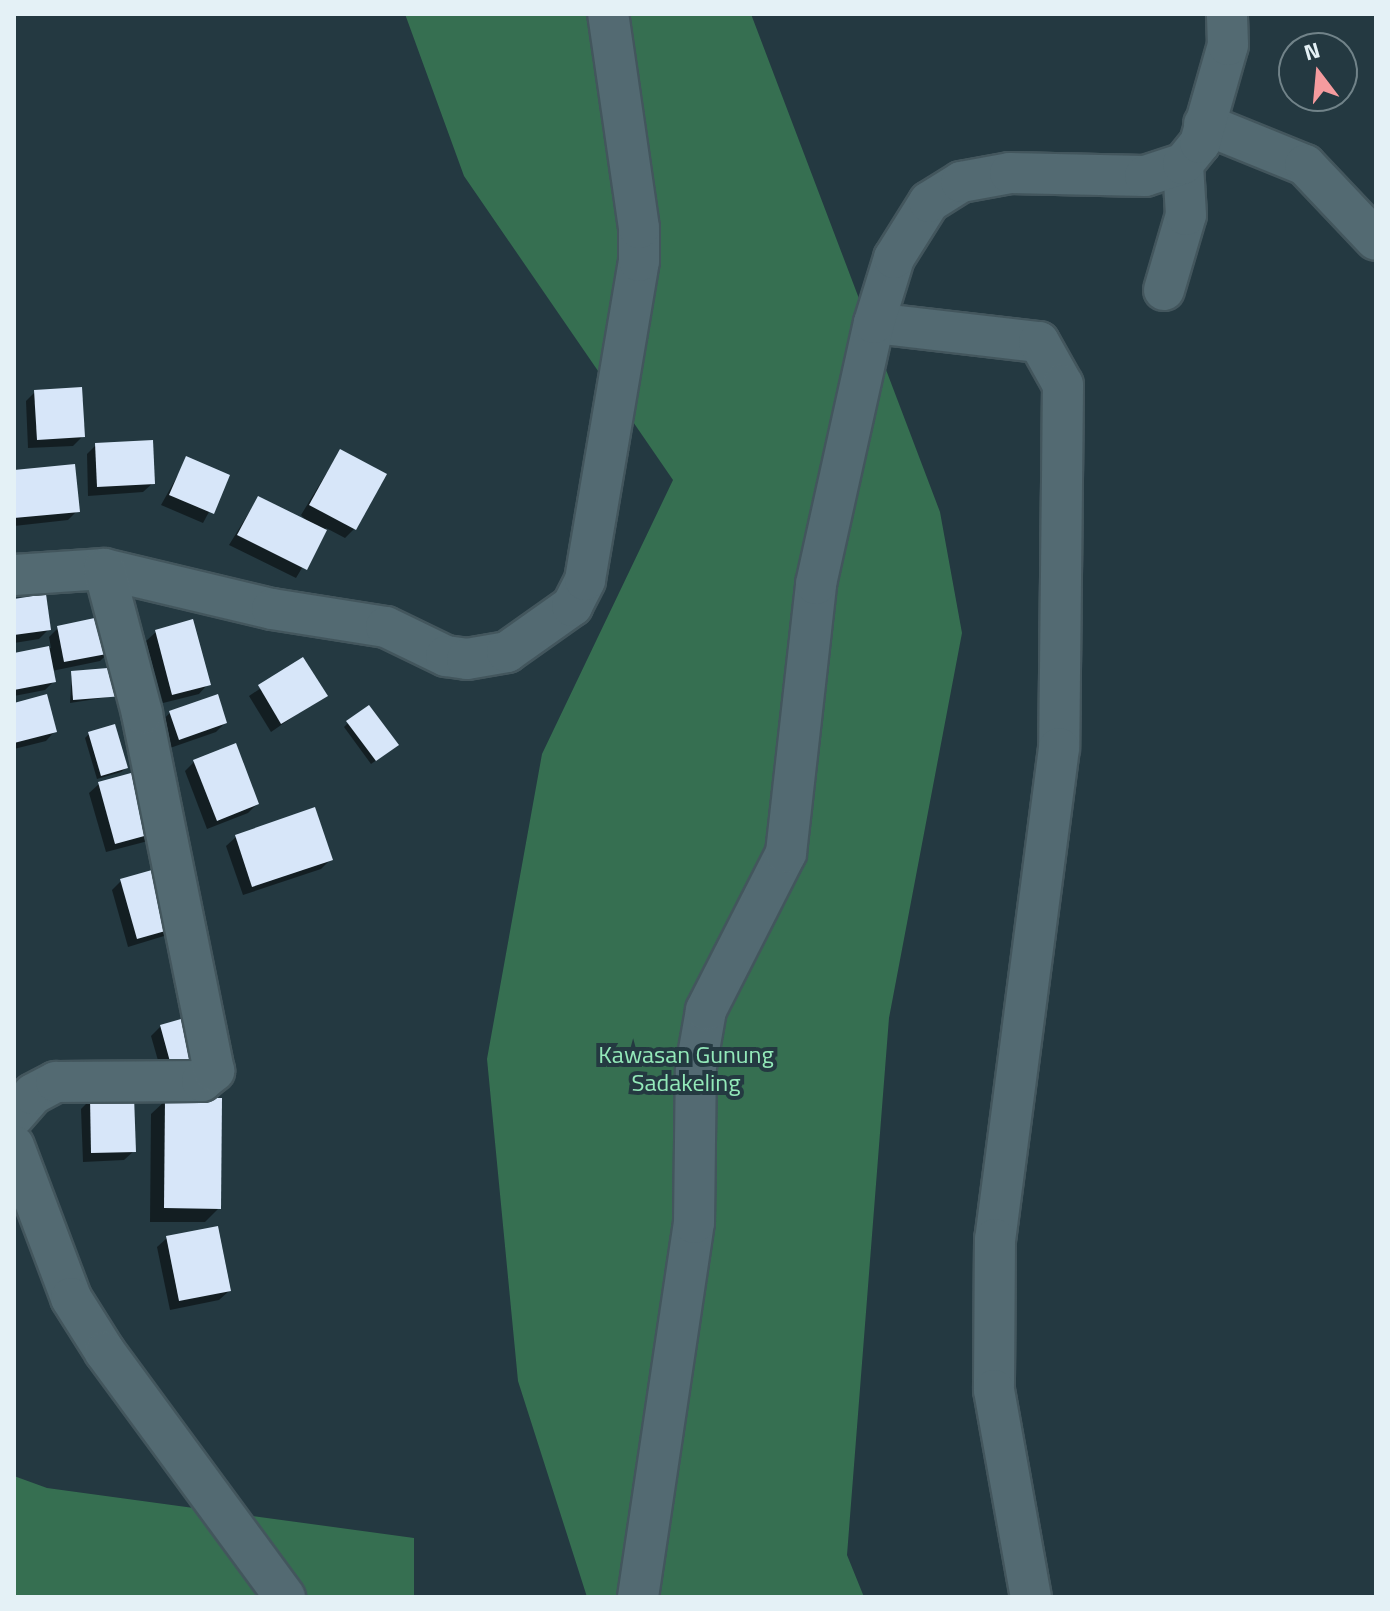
<!DOCTYPE html>
<style>
body{margin:0}
#map{position:relative;width:1390px;height:1611px;overflow:hidden;background:#243941;font-family:"Titillium Web",sans-serif}
div>[style]{position:absolute}
.forest>*{inset:0;background:#366f51}
.shadow>*{inset:0;background:#0007}
.building>*{inset:0;background:#d7e6f9}
.roads{filter:drop-shadow(2px 0 #43565d) drop-shadow(-2px 0 #43565d) drop-shadow(0 2px #43565d) drop-shadow(0 -2px #43565d)}
.street>*{height:40px;margin:-20px;padding:0 20px;transform-origin:20px;border-radius:20px;background:#536a72}
span{translate:-50% -50%;white-space:nowrap;text-align:center;line-height:1.15;-webkit-text-stroke:8px #243941;paint-order:stroke}
.park-label{font-size:24px;color:#93e9b9}
.frame{position:absolute;inset:0;border:16px solid #e4f1f6;pointer-events:none}
.north{position:absolute;left:1278px;top:32px;width:80px;height:80px;box-sizing:border-box;background:#243941;border:2px solid #718389;border-radius:50%;rotate:344deg;font-size:22px;font-weight:700;line-height:32px;text-align:center;color:#e4f1f6}
.north::after{content:'';display:block;margin:auto;width:28px;height:36px;background:#f59b9e;clip-path:polygon(50% 0,100% 100%,50% 72%,0 100%)}
</style>
<div id="map">
<div class="forest">
<i style="clip-path:polygon(405px 14px,751px 14px,940px 512px,962px 633px,889px 1018px,847px 1555px,864px 1597px,587px 1597px,518px 1381px,487px 1059px,542px 754px,673px 480px,464px 176px)"></i>
<i style="clip-path:polygon(14px 1476px,47px 1488px,414px 1538px,414px 1597px,14px 1597px)"></i>
</div>
<div class="shadow">
<i style="clip-path:polygon(35px 392px,83px 436px,73px 446px,28px 448px,26px 401px)"></i>
<i style="clip-path:polygon(96px 445px,153px 483px,143px 492px,88px 496px,87px 454px)"></i>
<i style="clip-path:polygon(340px 451px,354px 529px,345px 538px,326px 528px,296px 578px,229px 545px,258px 498px,308px 522px,301px 515px)"></i>
<i style="clip-path:polygon(187px 459px,228px 477px,203px 523px,161px 505px)"></i>
<i style="clip-path:polygon(14px 472px,77px 511px,68px 520px,14px 526px)"></i>
<i style="clip-path:polygon(14px 601px,49px 629px,39px 639px,14px 643px)"></i>
<i style="clip-path:polygon(58px 628px,109px 652px,100px 661px,52px 671px,54px 681px,45px 690px,14px 696px,14px 655px,51px 648px,49px 637px)"></i>
<i style="clip-path:polygon(156px 632px,208px 684px,199px 694px,163px 703px,146px 641px)"></i>
<i style="clip-path:polygon(303px 660px,325px 695px,271px 732px,249px 696px)"></i>
<i style="clip-path:polygon(72px 673px,121px 695px,70px 703px)"></i>
<i style="clip-path:polygon(14px 706px,55px 731px,46px 741px,14px 749px)"></i>
<i style="clip-path:polygon(170px 713px,225px 723px,216px 732px,170px 748px,160px 722px)"></i>
<i style="clip-path:polygon(348px 723px,392px 749px,371px 764px,344px 727px)"></i>
<i style="clip-path:polygon(89px 734px,126px 768px,121px 772px,97px 779px,85px 738px)"></i>
<i style="clip-path:polygon(194px 762px,257px 804px,248px 813px,207px 829px,185px 771px)"></i>
<i style="clip-path:polygon(99px 784px,157px 831px,148px 841px,106px 852px,89px 793px)"></i>
<i style="clip-path:polygon(236px 837px,331px 859px,321px 869px,243px 895px,226px 846px)"></i>
<i style="clip-path:polygon(121px 881px,174px 927px,164px 936px,128px 947px,112px 890px)"></i>
<i style="clip-path:polygon(194px 1018px,163px 1078px,151px 1036px,161px 1026px)"></i>
<i style="clip-path:polygon(91px 1099px,134px 1151px,124px 1160px,83px 1162px,81px 1109px)"></i>
<i style="clip-path:polygon(166px 1100px,219px 1208px,205px 1222px,150px 1222px,151px 1114px)"></i>
<i style="clip-path:polygon(167px 1238px,229px 1291px,219px 1300px,170px 1310px,157px 1247px)"></i>
</div>
<div class="building">
<i style="clip-path:polygon(82px 387px,85px 437px,37px 440px,34px 390px)"></i>
<i style="clip-path:polygon(153px 440px,155px 484px,97px 487px,95px 443px)"></i>
<i style="clip-path:polygon(340px 449px,387px 474px,356px 530px,309px 505px)"></i>
<i style="clip-path:polygon(186px 456px,230px 475px,214px 514px,169px 495px)"></i>
<i style="clip-path:polygon(75px 464px,80px 512px,14px 518px,14px 470px)"></i>
<i style="clip-path:polygon(258px 496px,327px 530px,307px 570px,237px 535px)"></i>
<i style="clip-path:polygon(46px 594px,51px 630px,14px 635px,14px 599px)"></i>
<i style="clip-path:polygon(104px 616px,112px 653px,64px 662px,57px 626px)"></i>
<i style="clip-path:polygon(193px 619px,211px 685px,172px 695px,155px 630px)"></i>
<i style="clip-path:polygon(49px 646px,56px 682px,14px 690px,14px 653px)"></i>
<i style="clip-path:polygon(303px 657px,328px 696px,281px 724px,258px 685px)"></i>
<i style="clip-path:polygon(120px 667px,123px 696px,73px 700px,71px 671px)"></i>
<i style="clip-path:polygon(47px 694px,57px 732px,14px 743px,14px 703px)"></i>
<i style="clip-path:polygon(218px 694px,227px 723px,179px 740px,169px 711px)"></i>
<i style="clip-path:polygon(369px 705px,399px 745px,376px 761px,346px 721px)"></i>
<i style="clip-path:polygon(115px 724px,128px 768px,101px 776px,88px 732px)"></i>
<i style="clip-path:polygon(236px 743px,259px 804px,217px 821px,193px 760px)"></i>
<i style="clip-path:polygon(142px 770px,159px 832px,115px 844px,98px 782px)"></i>
<i style="clip-path:polygon(315px 807px,333px 860px,252px 887px,235px 835px)"></i>
<i style="clip-path:polygon(159px 868px,176px 928px,137px 939px,120px 879px)"></i>
<i style="clip-path:polygon(195px 1015px,207px 1060px,172px 1069px,160px 1025px)"></i>
<i style="clip-path:polygon(134px 1096px,136px 1152px,91px 1153px,90px 1097px)"></i>
<i style="clip-path:polygon(165px 1098px,222px 1098px,221px 1209px,164px 1208px)"></i>
<i style="clip-path:polygon(218px 1226px,231px 1291px,179px 1301px,166px 1236px)"></i>
</div>
<div class="roads">
<div class="street">
<i style="left:1204px;top:124px;width:109px;rotate:22.1deg"></i>
<i style="left:1305px;top:165px;width:103px;rotate:46.6deg"></i>
<i style="left:1164px;top:290px;width:78px;rotate:-73.7deg"></i>
<i style="left:1186px;top:215px;width:51px;rotate:-93.4deg"></i>
<i style="left:874px;top:323px;width:166px;rotate:6.6deg"></i>
<i style="left:1039px;top:342px;width:49px;rotate:60.8deg"></i>
<i style="left:1063px;top:385px;width:363px;rotate:90.6deg"></i>
<i style="left:1059px;top:748px;width:495px;rotate:97.4deg"></i>
<i style="left:995px;top:1239px;width:151px;rotate:90.4deg"></i>
<i style="left:994px;top:1390px;width:210px;rotate:79.9deg"></i>
<i style="left:14px;top:575px;width:90px;rotate:-3.8deg"></i>
<i style="left:104px;top:569px;width:173px;rotate:13.4deg"></i>
<i style="left:272px;top:609px;width:115px;rotate:9deg"></i>
<i style="left:386px;top:627px;width:67px;rotate:25.8deg"></i>
<i style="left:446px;top:656px;width:21px;rotate:8deg"></i>
<i style="left:467px;top:659px;width:41px;rotate:-9.9deg"></i>
<i style="left:507px;top:652px;width:80px;rotate:-35.3deg"></i>
<i style="left:572px;top:606px;width:29px;rotate:-63deg"></i>
<i style="left:585px;top:580px;width:324px;rotate:-80.4deg"></i>
<i style="left:639px;top:261px;width:33px;rotate:-90deg"></i>
<i style="left:639px;top:228px;width:216px;rotate:-98.2deg"></i>
<i style="left:14px;top:1116px;width:29px;rotate:-49deg"></i>
<i style="left:33px;top:1094px;width:26px;rotate:-28deg"></i>
<i style="left:56px;top:1082px;width:146px;rotate:-0.4deg"></i>
<i style="left:202px;top:1081px;width:16px;rotate:-40deg"></i>
<i style="left:214px;top:1071px;width:365px;rotate:-101.4deg"></i>
<i style="left:142px;top:713px;width:149px;rotate:-104.8deg"></i>
<i style="left:14px;top:1146px;width:162px;rotate:69.4deg"></i>
<i style="left:71px;top:1298px;width:64px;rotate:57.8deg"></i>
<i style="left:105px;top:1352px;width:304px;rotate:53.7deg"></i>
<i style="left:638px;top:1597px;width:378px;rotate:-81.5deg"></i>
<i style="left:694px;top:1223px;width:156px;rotate:-89.3deg"></i>
<i style="left:696px;top:1067px;width:58px;rotate:-80deg"></i>
<i style="left:706px;top:1010px;width:176px;rotate:-63deg"></i>
<i style="left:786px;top:853px;width:271px;rotate:-83.6deg"></i>
<i style="left:816px;top:584px;width:267px;rotate:-77.5deg"></i>
<i style="left:874px;top:323px;width:68px;rotate:-72.9deg"></i>
<i style="left:894px;top:258px;width:66px;rotate:-58deg"></i>
<i style="left:929px;top:202px;width:38px;rotate:-32deg"></i>
<i style="left:961px;top:182px;width:50px;rotate:-10.4deg"></i>
<i style="left:1010px;top:173px;width:135px;rotate:1.3deg"></i>
<i style="left:1145px;top:176px;width:40px;rotate:-18deg"></i>
<i style="left:1183px;top:164px;width:27px;rotate:-51deg"></i>
<i style="left:1200px;top:143px;width:102px;rotate:-74.1deg"></i>
<i style="left:1228px;top:45px;width:31px;rotate:-92deg"></i>
</div>
</div>
<div class="park-label">
<span style="left:686px;top:1069px">Kawasan Gunung<br>Sadakeling</span>
</div>
<div class="frame"></div>
<div class="north">N</div>
</div>
